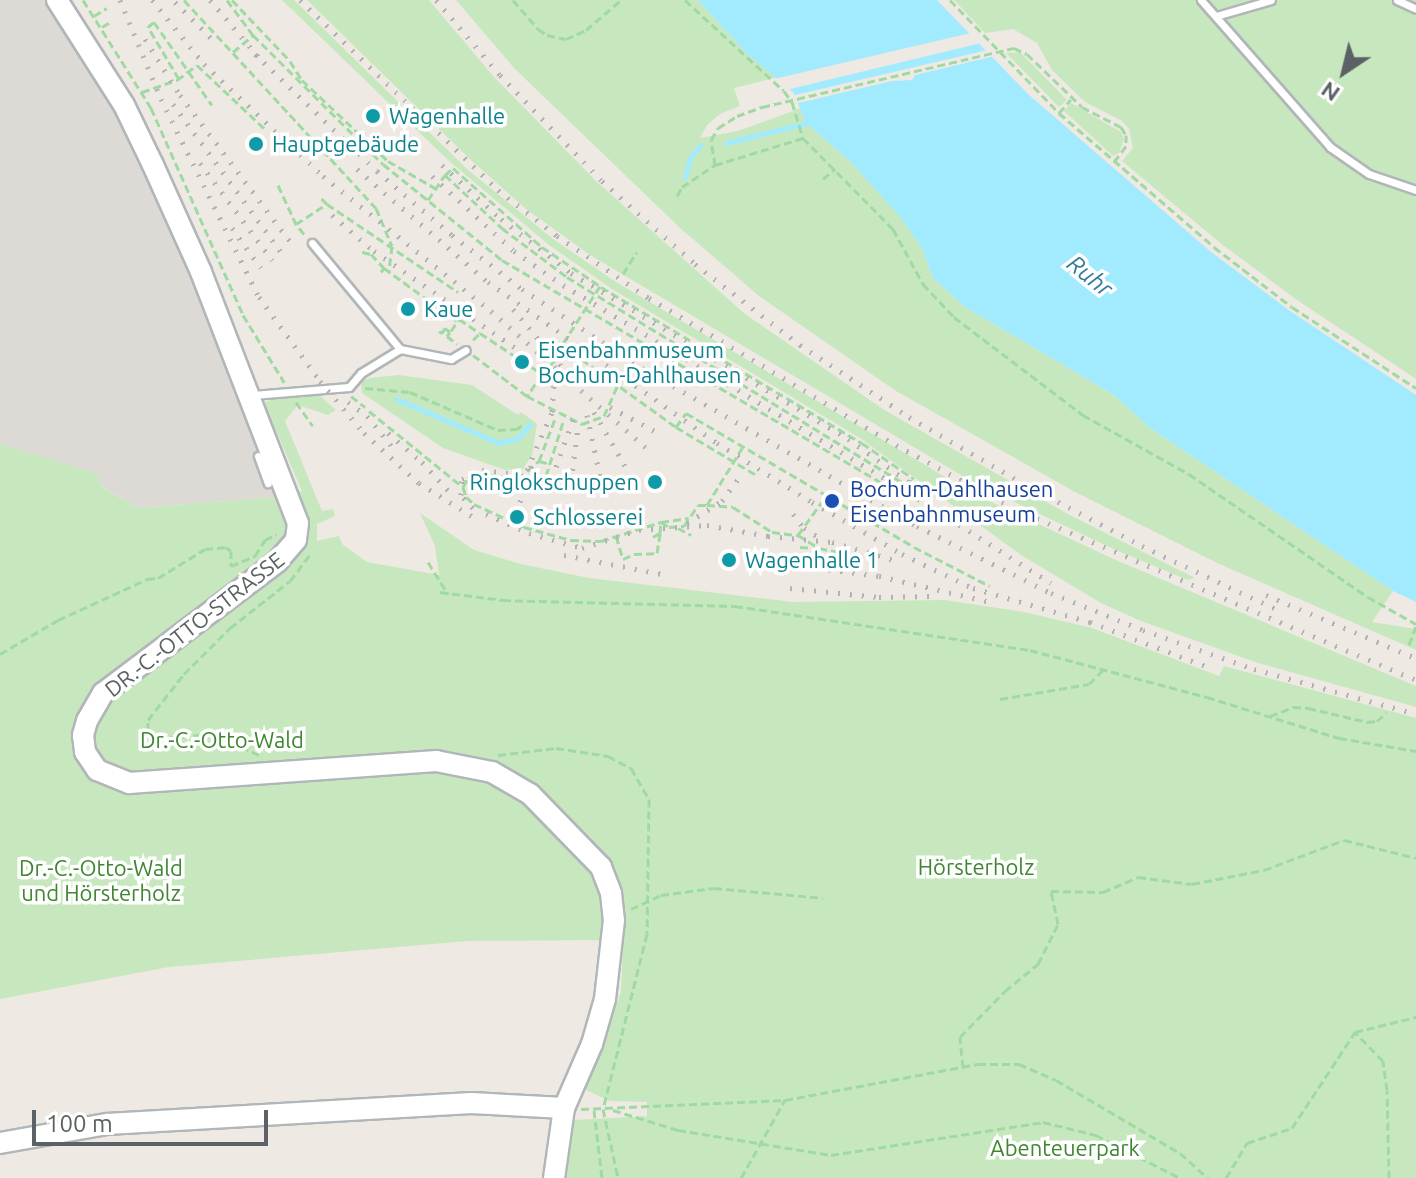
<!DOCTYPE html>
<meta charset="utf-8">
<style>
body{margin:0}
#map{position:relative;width:1416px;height:1178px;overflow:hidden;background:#efe9e3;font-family:Ubuntu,sans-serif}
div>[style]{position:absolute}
.industrial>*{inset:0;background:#ddd9d5}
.green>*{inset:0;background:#c7e8be}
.water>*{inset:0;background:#a2ebff}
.pier>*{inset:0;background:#efe9e3}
.stream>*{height:5px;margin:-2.5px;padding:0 2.5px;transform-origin:2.5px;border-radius:2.5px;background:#a2ebff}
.path>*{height:3px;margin-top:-1.5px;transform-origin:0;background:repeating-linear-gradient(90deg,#a0daa3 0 8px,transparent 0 12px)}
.roads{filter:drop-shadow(2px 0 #b1b6b9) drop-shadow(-2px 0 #b1b6b9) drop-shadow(0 2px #b1b6b9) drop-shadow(0 -2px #b1b6b9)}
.lane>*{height:7px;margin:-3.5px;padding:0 3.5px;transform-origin:3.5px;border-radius:3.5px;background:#fff}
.secondary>*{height:20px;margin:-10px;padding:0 10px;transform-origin:10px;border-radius:10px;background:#fff}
.rail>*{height:5px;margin-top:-2.5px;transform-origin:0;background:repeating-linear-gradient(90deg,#b2b3b4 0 2px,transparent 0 12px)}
.path-bridge>*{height:3px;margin-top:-1.5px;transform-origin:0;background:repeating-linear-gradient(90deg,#a0daa3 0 8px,transparent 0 12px)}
.dots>*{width:22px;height:22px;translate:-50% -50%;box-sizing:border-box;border:4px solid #fff;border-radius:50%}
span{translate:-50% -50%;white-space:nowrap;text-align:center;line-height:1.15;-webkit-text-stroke:7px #fff;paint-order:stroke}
.culture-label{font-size:22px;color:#0d838f}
.left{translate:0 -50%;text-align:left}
.right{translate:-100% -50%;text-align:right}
.transit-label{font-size:22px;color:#164399}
.street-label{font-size:22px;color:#5b6164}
.park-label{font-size:22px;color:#3f8630}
.water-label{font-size:24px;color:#337c9b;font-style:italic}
.north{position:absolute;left:1304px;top:32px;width:80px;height:80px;-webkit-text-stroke:6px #fff;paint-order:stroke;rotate:215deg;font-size:22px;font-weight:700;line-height:32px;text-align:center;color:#5b6164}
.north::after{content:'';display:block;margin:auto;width:28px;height:36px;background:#5b6164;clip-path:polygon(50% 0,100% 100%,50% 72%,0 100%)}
.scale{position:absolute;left:32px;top:1110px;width:236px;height:36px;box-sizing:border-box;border:4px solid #5b6164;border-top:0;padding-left:10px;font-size:24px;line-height:28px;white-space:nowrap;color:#5b6164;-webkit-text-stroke:6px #fff;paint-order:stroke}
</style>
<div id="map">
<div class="industrial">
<i style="clip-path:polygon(0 0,47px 0,86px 55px,149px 169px,266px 453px,276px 497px,138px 508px,68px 466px,0 444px)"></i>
</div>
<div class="green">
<i style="clip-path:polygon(282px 0,294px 0,467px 169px,553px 239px,616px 282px,974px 494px,1118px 561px,1416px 686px,1416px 707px,1255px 662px,1141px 621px,1101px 603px,1021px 555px,860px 438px,612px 289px,549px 245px,448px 160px)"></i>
<i style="clip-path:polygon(307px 0,429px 0,494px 77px,596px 181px,745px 314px,886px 411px,1066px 513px,1195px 578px,1188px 580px,1118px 551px,976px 484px,590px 255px,526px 209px,473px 162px)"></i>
<i style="clip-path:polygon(456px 0,698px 0,747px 54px,778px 77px,734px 88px,740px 106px,720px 114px,707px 125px,700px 138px,738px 131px,801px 108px,806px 123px,853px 164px,902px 218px,922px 248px,933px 278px,965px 307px,1114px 395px,1150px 428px,1393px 591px,1372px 622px,1416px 629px,1416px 650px,1217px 563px,1075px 492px,896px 391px,759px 296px,679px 227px,514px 68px)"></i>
<i style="clip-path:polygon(954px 0,1416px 0,1416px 379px,1297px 300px,1219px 242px,1122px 161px,1133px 148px,1129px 129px,1122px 121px,1085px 102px,1052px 70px,1037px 43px,1013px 29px,985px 33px)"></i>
<i style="clip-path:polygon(1020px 52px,1067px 100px,1059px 107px,1006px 53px)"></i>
<i style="clip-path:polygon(1071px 103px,1121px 132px,1124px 139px,1119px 153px,1113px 156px,1064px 111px)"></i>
<i style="clip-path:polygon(399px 375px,472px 385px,518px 415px,521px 412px,537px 424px,532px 455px,523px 469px,505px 470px,443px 448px,362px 393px,361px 382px,369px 378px)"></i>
<i style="clip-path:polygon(284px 394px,320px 396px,336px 410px,328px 415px,298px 405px,285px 421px,322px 511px,333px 509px,335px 516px,317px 524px,317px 541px,339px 536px,342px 544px,367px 562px,439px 575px,435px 546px,420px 513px,474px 550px,521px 564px,589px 578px,793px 602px,944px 600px,1024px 612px,1092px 628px,1219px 676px,1224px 666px,1416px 718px,1416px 1178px,566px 1178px,567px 1150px,575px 1120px,647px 1116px,647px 1102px,610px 1101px,586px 1090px,621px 992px,623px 942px,617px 877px,588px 861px,602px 887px,606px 940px,467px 941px,169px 967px,0 999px,0 444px,96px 473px,102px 487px,138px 508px,276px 497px,302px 491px,264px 403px)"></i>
</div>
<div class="water">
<i style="clip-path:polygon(698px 0,937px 0,1029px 95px,1211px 252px,1290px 311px,1416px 395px,1416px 602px,1393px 591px,1150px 428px,1114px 395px,965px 307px,933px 278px,922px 248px,901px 218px,853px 164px,806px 123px,793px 92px,747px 54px)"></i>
</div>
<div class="pier">
<i style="clip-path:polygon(975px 32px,985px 42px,786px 90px,774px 79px)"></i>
<i style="clip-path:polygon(992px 49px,999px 55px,915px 75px,912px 80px,892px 81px,794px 104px,791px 96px)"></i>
</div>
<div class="stream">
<i style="left:726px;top:143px;width:87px;rotate:-14deg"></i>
<i style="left:685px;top:177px;width:20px;rotate:-75deg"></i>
<i style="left:690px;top:158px;width:16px;rotate:-50deg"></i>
<i style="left:396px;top:399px;width:112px;rotate:23.1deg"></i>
<i style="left:499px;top:443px;width:20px;rotate:-15deg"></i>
<i style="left:518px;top:438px;width:18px;rotate:-49deg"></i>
</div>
<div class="path">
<i style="left:83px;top:0;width:128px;rotate:57.8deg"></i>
<i style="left:151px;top:108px;width:227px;rotate:66deg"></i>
<i style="left:243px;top:315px;width:79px;rotate:58.5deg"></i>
<i style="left:184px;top:0;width:283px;rotate:47.3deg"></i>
<i style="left:376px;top:208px;width:41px;rotate:67.2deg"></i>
<i style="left:392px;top:246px;width:25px;rotate:97deg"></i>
<i style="left:227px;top:0;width:44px;rotate:53.4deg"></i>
<i style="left:253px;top:35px;width:183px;rotate:44.8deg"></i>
<i style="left:383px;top:164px;width:153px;rotate:38.9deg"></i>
<i style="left:502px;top:260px;width:456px;rotate:30.4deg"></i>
<i style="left:895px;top:491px;width:22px;rotate:-32deg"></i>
<i style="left:232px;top:0;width:84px;rotate:46.4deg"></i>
<i style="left:290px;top:61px;width:22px;rotate:58deg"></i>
<i style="left:302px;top:80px;width:118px;rotate:43.3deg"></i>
<i style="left:388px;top:161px;width:54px;rotate:29.9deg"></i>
<i style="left:513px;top:0;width:38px;rotate:49deg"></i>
<i style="left:538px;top:29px;width:11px;rotate:34deg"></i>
<i style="left:547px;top:35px;width:19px;rotate:12deg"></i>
<i style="left:566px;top:39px;width:22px;rotate:-24deg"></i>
<i style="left:586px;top:30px;width:46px;rotate:-40.6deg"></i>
<i style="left:685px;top:0;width:134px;rotate:42.6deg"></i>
<i style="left:784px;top:91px;width:14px;rotate:54deg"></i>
<i style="left:792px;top:102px;width:38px;rotate:73deg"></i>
<i style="left:803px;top:138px;width:128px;rotate:45.3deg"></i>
<i style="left:893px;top:229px;width:63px;rotate:61.4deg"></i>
<i style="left:923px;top:284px;width:45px;rotate:46.8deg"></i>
<i style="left:954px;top:317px;width:162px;rotate:37.2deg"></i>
<i style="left:1083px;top:415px;width:121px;rotate:29.1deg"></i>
<i style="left:1189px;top:474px;width:217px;rotate:34.5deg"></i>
<i style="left:1368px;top:597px;width:55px;rotate:29.4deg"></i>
<i style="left:950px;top:0;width:157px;rotate:46deg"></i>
<i style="left:1059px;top:113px;width:205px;rotate:40.8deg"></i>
<i style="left:1214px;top:247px;width:98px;rotate:37.6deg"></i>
<i style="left:1292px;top:307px;width:148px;rotate:33.2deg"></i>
<i style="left:94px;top:16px;width:15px;rotate:-32deg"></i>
<i style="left:102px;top:27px;width:12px;rotate:-31deg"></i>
<i style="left:1014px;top:48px;width:14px;rotate:25deg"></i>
<i style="left:1027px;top:54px;width:76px;rotate:43.9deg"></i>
<i style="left:1082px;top:107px;width:44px;rotate:27.1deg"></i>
<i style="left:1121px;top:127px;width:9px;rotate:58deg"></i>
<i style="left:1126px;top:135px;width:11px;rotate:90deg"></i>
<i style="left:1126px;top:146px;width:20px;rotate:127deg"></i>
<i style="left:233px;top:52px;width:26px;rotate:-40deg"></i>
<i style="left:179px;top:79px;width:61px;rotate:-120.8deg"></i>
<i style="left:148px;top:27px;width:8px;rotate:-40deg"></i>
<i style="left:154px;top:22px;width:101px;rotate:55.1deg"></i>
<i style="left:142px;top:92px;width:37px;rotate:-19deg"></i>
<i style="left:177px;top:80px;width:25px;rotate:-37deg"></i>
<i style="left:197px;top:65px;width:95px;rotate:43.3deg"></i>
<i style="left:1059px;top:113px;width:18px;rotate:-49deg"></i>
<i style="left:715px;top:165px;width:25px;rotate:-99deg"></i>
<i style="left:711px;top:140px;width:14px;rotate:-60deg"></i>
<i style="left:718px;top:128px;width:22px;rotate:-32deg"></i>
<i style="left:737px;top:116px;width:27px;rotate:-20deg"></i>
<i style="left:445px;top:175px;width:11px;rotate:-41deg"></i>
<i style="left:453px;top:168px;width:119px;rotate:41.6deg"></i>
<i style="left:542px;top:247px;width:70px;rotate:33.9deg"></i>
<i style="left:600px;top:286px;width:70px;rotate:122.8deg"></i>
<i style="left:562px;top:345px;width:140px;rotate:35.7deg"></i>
<i style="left:676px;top:427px;width:17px;rotate:-54deg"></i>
<i style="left:686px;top:413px;width:264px;rotate:30.4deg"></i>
<i style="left:914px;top:547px;width:85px;rotate:27.2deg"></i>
<i style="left:823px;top:179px;width:16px;rotate:-40deg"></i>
<i style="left:278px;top:185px;width:43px;rotate:65.2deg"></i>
<i style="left:677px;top:196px;width:10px;rotate:-61deg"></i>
<i style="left:682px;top:187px;width:40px;rotate:-34deg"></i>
<i style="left:715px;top:165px;width:92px;rotate:-17.1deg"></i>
<i style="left:428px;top:200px;width:30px;rotate:-56deg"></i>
<i style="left:445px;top:175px;width:78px;rotate:42.9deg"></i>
<i style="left:502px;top:228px;width:81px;rotate:37deg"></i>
<i style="left:567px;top:277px;width:394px;rotate:31.5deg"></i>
<i style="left:327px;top:204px;width:158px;rotate:33.9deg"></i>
<i style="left:304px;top:234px;width:13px;rotate:-129deg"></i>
<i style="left:296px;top:224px;width:37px;rotate:-33deg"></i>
<i style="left:327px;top:204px;width:10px;rotate:-135deg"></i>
<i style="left:362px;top:252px;width:9px;rotate:13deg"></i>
<i style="left:371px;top:254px;width:19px;rotate:47deg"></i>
<i style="left:381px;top:272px;width:5px;rotate:-53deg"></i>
<i style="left:384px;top:268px;width:90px;rotate:36deg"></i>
<i style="left:623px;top:274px;width:26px;rotate:-58deg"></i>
<i style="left:601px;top:287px;width:304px;rotate:30.9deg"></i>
<i style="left:862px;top:443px;width:63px;rotate:34.7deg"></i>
<i style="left:439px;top:331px;width:4px;rotate:34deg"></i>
<i style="left:442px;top:333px;width:6px;rotate:-59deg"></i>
<i style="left:445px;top:328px;width:6px;rotate:39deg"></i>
<i style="left:450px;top:332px;width:5px;rotate:127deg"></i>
<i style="left:447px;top:336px;width:13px;rotate:39deg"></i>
<i style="left:451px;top:331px;width:14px;rotate:-56deg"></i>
<i style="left:459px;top:319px;width:25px;rotate:34deg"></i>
<i style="left:473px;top:340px;width:10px;rotate:-45deg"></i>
<i style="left:480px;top:333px;width:74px;rotate:33.5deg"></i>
<i style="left:542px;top:374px;width:35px;rotate:-47deg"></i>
<i style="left:473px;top:355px;width:68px;rotate:37.2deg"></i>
<i style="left:542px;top:374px;width:27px;rotate:124deg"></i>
<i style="left:527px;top:396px;width:62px;rotate:27deg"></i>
<i style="left:582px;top:424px;width:23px;rotate:-20deg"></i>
<i style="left:604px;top:416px;width:34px;rotate:-66deg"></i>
<i style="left:365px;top:388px;width:45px;rotate:5.1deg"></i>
<i style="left:410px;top:392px;width:96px;rotate:23.4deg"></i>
<i style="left:498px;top:430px;width:19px;rotate:-3deg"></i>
<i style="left:517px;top:429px;width:6px;rotate:-39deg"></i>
<i style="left:351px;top:396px;width:18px;rotate:38deg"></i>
<i style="left:296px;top:402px;width:29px;rotate:55deg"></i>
<i style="left:369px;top:411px;width:121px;rotate:39deg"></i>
<i style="left:463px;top:487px;width:10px;rotate:73deg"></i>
<i style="left:466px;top:497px;width:11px;rotate:41deg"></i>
<i style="left:474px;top:504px;width:55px;rotate:24.7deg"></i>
<i style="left:524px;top:527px;width:49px;rotate:15.5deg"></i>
<i style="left:571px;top:540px;width:30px;rotate:2deg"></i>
<i style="left:601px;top:541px;width:63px;rotate:-17.6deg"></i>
<i style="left:661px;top:522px;width:9px;rotate:32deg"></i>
<i style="left:669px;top:527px;width:15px;rotate:-4deg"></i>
<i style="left:684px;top:526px;width:25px;rotate:-56deg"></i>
<i style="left:698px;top:505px;width:9px"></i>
<i style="left:707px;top:505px;width:67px;rotate:-58.4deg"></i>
<i style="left:676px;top:427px;width:96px;rotate:30.9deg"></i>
<i style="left:539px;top:461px;width:48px;rotate:-69.3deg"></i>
<i style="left:546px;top:476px;width:60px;rotate:-72.5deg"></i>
<i style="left:463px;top:487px;width:10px;rotate:-61deg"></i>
<i style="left:468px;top:478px;width:11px;rotate:-27deg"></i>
<i style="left:478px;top:473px;width:40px;rotate:8.5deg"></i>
<i style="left:518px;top:479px;width:28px;rotate:-41deg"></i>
<i style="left:539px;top:461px;width:11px;rotate:15deg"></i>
<i style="left:707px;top:505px;width:26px;rotate:4deg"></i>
<i style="left:733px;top:507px;width:46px;rotate:32.7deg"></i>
<i style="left:772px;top:532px;width:26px;rotate:7deg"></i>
<i style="left:798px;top:535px;width:48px;rotate:-54.3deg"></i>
<i style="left:678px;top:528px;width:15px;rotate:28deg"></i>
<i style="left:798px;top:535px;width:25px;rotate:32deg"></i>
<i style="left:819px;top:548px;width:24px;rotate:12deg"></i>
<i style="left:616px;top:536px;width:24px;rotate:73deg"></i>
<i style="left:623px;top:559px;width:12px;rotate:-24deg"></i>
<i style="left:634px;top:554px;width:23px;rotate:-2deg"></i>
<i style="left:657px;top:553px;width:20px;rotate:-81deg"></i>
<i style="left:653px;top:537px;width:8px;rotate:-30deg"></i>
<i style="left:660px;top:533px;width:11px;rotate:-85deg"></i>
<i style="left:661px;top:522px;width:28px;rotate:-8deg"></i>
<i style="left:800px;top:547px;width:15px;rotate:4deg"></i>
<i style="left:428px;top:562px;width:38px;rotate:58deg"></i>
<i style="left:440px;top:592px;width:64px;rotate:7.2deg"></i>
<i style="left:503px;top:600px;width:232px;rotate:1.5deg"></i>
<i style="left:735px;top:606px;width:298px;rotate:8.5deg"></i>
<i style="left:1030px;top:650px;width:183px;rotate:14.9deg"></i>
<i style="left:1207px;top:697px;width:138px;rotate:17.3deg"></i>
<i style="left:1339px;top:738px;width:78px;rotate:9.6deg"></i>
<i style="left:1409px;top:645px;width:20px;rotate:-70deg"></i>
<i style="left:0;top:654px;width:67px;rotate:-30.4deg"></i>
<i style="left:58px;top:620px;width:98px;rotate:-24.7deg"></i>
<i style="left:147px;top:579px;width:11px;rotate:-5deg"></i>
<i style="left:158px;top:578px;width:55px;rotate:-31.7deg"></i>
<i style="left:205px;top:549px;width:21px;rotate:-5deg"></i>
<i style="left:226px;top:547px;width:6px;rotate:39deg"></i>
<i style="left:231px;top:551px;width:15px;rotate:90deg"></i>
<i style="left:231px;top:566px;width:26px;rotate:-23deg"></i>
<i style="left:255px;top:556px;width:19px;rotate:-58deg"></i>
<i style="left:265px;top:540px;width:13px;rotate:-27deg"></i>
<i style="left:1000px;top:699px;width:90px;rotate:-9.6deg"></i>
<i style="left:1089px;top:684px;width:23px;rotate:-45deg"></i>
<i style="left:1270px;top:716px;width:25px;rotate:-21deg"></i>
<i style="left:1293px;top:707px;width:15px;rotate:4deg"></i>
<i style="left:1308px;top:708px;width:61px;rotate:13.3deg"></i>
<i style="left:1367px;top:722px;width:10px;rotate:-6deg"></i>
<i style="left:1377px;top:721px;width:13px;rotate:-42deg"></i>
<i style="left:259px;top:755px;width:51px;rotate:-155.5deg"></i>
<i style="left:213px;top:734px;width:55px;rotate:175.8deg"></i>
<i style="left:158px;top:738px;width:13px;rotate:-141deg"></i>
<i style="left:148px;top:730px;width:10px;rotate:-90deg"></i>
<i style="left:148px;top:720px;width:58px;rotate:-52deg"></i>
<i style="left:184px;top:674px;width:65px;rotate:-45deg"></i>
<i style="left:230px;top:628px;width:76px;rotate:-38.1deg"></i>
<i style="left:290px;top:581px;width:35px;rotate:-53deg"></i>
<i style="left:498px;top:755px;width:58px;rotate:-6.9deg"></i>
<i style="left:556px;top:748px;width:53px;rotate:8.7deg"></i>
<i style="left:608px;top:756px;width:26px;rotate:28deg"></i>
<i style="left:631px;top:768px;width:36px;rotate:60deg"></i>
<i style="left:649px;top:799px;width:135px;rotate:90.8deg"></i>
<i style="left:647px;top:934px;width:180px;rotate:104.1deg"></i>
<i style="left:603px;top:1109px;width:71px;rotate:77.7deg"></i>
<i style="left:631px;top:909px;width:33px;rotate:-25deg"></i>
<i style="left:661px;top:895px;width:53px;rotate:-7.5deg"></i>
<i style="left:714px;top:888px;width:109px;rotate:5.2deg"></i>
<i style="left:963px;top:1067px;width:30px;rotate:-96deg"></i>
<i style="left:960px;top:1037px;width:64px;rotate:-45.6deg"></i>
<i style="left:1005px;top:991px;width:43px;rotate:-39.3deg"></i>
<i style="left:1038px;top:964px;width:45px;rotate:-63.4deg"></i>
<i style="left:1058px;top:924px;width:34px;rotate:-102deg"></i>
<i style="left:1051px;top:891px;width:52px;rotate:1.1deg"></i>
<i style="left:1103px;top:892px;width:38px;rotate:-23deg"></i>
<i style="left:1138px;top:877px;width:54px;rotate:7.4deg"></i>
<i style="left:1192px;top:884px;width:73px;rotate:-11deg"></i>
<i style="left:1264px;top:870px;width:85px;rotate:-20.6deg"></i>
<i style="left:1344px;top:840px;width:74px;rotate:14deg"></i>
<i style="left:581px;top:1109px;width:204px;rotate:-2.5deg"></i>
<i style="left:785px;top:1100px;width:196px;rotate:-10.6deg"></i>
<i style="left:978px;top:1064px;width:41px"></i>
<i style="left:1019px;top:1064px;width:40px;rotate:23.4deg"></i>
<i style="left:1056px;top:1080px;width:144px;rotate:30.5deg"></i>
<i style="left:1180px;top:1153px;width:38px;rotate:42deg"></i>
<i style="left:594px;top:1110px;width:68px;rotate:83.3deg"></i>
<i style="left:613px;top:1110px;width:68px;rotate:17.1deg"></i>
<i style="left:678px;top:1130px;width:155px;rotate:9.3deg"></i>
<i style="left:831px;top:1155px;width:215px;rotate:-8.8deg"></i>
<i style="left:1043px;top:1122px;width:55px;rotate:13.8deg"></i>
<i style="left:1096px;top:1135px;width:94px;rotate:27.1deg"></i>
<i style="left:741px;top:1178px;width:90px;rotate:-60.6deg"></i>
<i style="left:1226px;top:1178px;width:41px;rotate:-59deg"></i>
<i style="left:1247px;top:1143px;width:47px;rotate:-18.4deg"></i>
<i style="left:1292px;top:1128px;width:115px;rotate:-56.7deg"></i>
<i style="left:1389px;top:1178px;width:88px;rotate:-91.3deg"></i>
<i style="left:1387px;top:1090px;width:29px;rotate:-98deg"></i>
<i style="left:1383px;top:1061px;width:40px;rotate:-134deg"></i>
<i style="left:1355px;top:1032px;width:63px;rotate:-13.8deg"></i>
</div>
<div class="roads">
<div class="lane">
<i style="left:1201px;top:0;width:196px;rotate:48.7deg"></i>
<i style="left:1330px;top:147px;width:47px;rotate:34.7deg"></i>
<i style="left:1369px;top:174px;width:50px;rotate:18.8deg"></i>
<i style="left:1397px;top:0;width:21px;rotate:25deg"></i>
<i style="left:1216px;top:16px;width:57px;rotate:-16.2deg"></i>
<i style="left:312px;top:243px;width:138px;rotate:50.3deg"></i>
<i style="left:253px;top:395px;width:96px;rotate:-4.8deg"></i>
<i style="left:349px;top:387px;width:18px;rotate:-49deg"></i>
<i style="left:361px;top:373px;width:46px;rotate:-31.6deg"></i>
<i style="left:400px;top:349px;width:52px;rotate:11.1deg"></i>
<i style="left:451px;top:359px;width:17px;rotate:-31deg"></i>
<i style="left:258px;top:456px;width:29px;rotate:70deg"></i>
</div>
<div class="secondary">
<i style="left:57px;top:0;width:125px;rotate:57.5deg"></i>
<i style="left:124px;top:105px;width:67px;rotate:64.2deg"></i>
<i style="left:153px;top:165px;width:117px;rotate:65.8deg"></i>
<i style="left:201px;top:272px;width:269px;rotate:68.9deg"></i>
<i style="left:298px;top:523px;width:17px;rotate:97deg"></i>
<i style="left:296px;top:540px;width:29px;rotate:131deg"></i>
<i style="left:277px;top:562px;width:218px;rotate:143deg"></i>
<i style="left:103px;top:693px;width:32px;rotate:120deg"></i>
<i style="left:87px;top:721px;width:15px;rotate:106deg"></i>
<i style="left:83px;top:735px;width:17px;rotate:83deg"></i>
<i style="left:85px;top:752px;width:22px;rotate:56deg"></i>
<i style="left:97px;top:770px;width:35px;rotate:22deg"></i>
<i style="left:129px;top:783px;width:308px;rotate:-4.1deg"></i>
<i style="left:436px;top:761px;width:57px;rotate:11.1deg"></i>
<i style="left:492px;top:772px;width:44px;rotate:30.1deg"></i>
<i style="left:530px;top:794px;width:102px;rotate:45.8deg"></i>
<i style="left:601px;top:867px;width:28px;rotate:69deg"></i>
<i style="left:611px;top:893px;width:27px;rotate:84deg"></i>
<i style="left:614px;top:920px;width:80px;rotate:96.5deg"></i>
<i style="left:605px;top:999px;width:47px;rotate:106.1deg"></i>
<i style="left:592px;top:1044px;width:70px;rotate:113.6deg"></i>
<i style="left:564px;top:1108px;width:71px;rotate:98.1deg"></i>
<i style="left:0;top:1143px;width:109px;rotate:-10.1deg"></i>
<i style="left:107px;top:1124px;width:365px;rotate:-3.3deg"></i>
<i style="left:471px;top:1103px;width:93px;rotate:3.1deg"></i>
</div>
</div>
<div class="rail">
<i style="left:120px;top:0;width:107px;rotate:67.5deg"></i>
<i style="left:161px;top:99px;width:221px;rotate:63.7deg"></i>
<i style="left:259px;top:297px;width:104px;rotate:54deg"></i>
<i style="left:320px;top:381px;width:68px;rotate:49.8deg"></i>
<i style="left:364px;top:433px;width:74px;rotate:42.3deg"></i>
<i style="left:419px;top:483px;width:70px;rotate:32.1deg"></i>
<i style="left:152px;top:0;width:82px;rotate:50.9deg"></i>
<i style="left:204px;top:64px;width:163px;rotate:43.3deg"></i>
<i style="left:323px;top:176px;width:216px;rotate:38.8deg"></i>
<i style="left:491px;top:311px;width:213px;rotate:41.4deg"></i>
<i style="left:210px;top:0;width:80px;rotate:49.6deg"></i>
<i style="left:300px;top:0;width:274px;rotate:43.8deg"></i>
<i style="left:498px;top:190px;width:75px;rotate:37.9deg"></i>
<i style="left:557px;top:236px;width:111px;rotate:34deg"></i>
<i style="left:649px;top:298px;width:287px;rotate:30.8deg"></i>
<i style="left:896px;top:445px;width:135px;rotate:28.3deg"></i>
<i style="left:1015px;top:509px;width:436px;rotate:23.1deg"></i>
<i style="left:436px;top:0;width:99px;rotate:49.5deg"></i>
<i style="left:500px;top:75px;width:147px;rotate:46.1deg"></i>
<i style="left:602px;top:181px;width:125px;rotate:41.7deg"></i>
<i style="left:695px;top:264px;width:133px;rotate:37.6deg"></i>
<i style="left:800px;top:345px;width:131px;rotate:33.4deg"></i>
<i style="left:909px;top:417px;width:135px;rotate:30.2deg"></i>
<i style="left:1026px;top:485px;width:131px;rotate:27.7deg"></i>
<i style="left:1142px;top:546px;width:148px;rotate:25.2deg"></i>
<i style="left:175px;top:2px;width:59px;rotate:45deg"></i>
<i style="left:145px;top:39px;width:66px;rotate:58deg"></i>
<i style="left:180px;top:95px;width:186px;rotate:53.1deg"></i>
<i style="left:255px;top:54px;width:169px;rotate:43.8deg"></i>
<i style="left:377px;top:171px;width:99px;rotate:40.5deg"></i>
<i style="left:452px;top:235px;width:88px;rotate:37.6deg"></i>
<i style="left:522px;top:289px;width:144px;rotate:33.4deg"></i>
<i style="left:642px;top:368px;width:317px;rotate:29.9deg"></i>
<i style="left:917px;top:526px;width:150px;rotate:26.6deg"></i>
<i style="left:1051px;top:593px;width:99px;rotate:21.9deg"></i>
<i style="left:1143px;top:630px;width:118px;rotate:19.4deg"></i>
<i style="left:1254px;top:669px;width:168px;rotate:15.5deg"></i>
<i style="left:173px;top:104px;width:183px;rotate:53.9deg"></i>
<i style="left:200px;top:163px;width:121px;rotate:53.4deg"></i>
<i style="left:442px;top:165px;width:80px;rotate:42.5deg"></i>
<i style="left:501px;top:219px;width:88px;rotate:37.6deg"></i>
<i style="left:571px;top:273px;width:323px;rotate:30.9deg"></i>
<i style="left:848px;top:439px;width:80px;rotate:35.3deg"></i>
<i style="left:357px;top:169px;width:173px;rotate:40.8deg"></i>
<i style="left:488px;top:282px;width:280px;rotate:35.1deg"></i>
<i style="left:717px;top:443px;width:112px;rotate:31.8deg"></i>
<i style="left:812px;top:502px;width:104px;rotate:30deg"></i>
<i style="left:902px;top:554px;width:79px;rotate:25.6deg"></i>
<i style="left:973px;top:588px;width:122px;rotate:16.2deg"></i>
<i style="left:1090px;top:622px;width:129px;rotate:20.8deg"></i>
<i style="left:432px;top:176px;width:111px;rotate:42.4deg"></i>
<i style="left:514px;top:251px;width:60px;rotate:34.8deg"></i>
<i style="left:563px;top:285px;width:391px;rotate:31deg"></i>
<i style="left:898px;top:486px;width:181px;rotate:32.4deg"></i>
<i style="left:332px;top:215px;width:55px;rotate:40.6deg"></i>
<i style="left:374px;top:251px;width:184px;rotate:34.4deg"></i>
<i style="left:232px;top:228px;width:49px;rotate:54.1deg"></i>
<i style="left:513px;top:309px;width:76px;rotate:49.8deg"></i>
<i style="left:348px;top:402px;width:24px;rotate:36deg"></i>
<i style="left:367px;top:416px;width:43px;rotate:50.7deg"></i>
<i style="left:610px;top:407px;width:59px;rotate:28.3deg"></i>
<i style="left:594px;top:412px;width:68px;rotate:60deg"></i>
<i style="left:587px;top:415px;width:67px;rotate:78deg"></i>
<i style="left:388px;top:433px;width:45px;rotate:40.5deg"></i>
<i style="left:422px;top:462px;width:47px;rotate:47.6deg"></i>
<i style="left:552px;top:478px;width:68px;rotate:-70.2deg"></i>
<i style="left:571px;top:482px;width:55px;rotate:-82.7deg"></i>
<i style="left:520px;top:502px;width:41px;rotate:-72.9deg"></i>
<i style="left:473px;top:508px;width:18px;rotate:-133deg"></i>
<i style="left:461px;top:495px;width:16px;rotate:-86deg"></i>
<i style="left:462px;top:479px;width:22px;rotate:-24deg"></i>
<i style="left:482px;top:470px;width:35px;rotate:7deg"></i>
<i style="left:517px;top:474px;width:11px;rotate:-22deg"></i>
<i style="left:527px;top:470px;width:63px;rotate:-66.7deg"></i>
<i style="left:552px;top:412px;width:29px;rotate:-86deg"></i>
<i style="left:486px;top:514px;width:47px;rotate:23.8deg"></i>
<i style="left:529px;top:533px;width:55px;rotate:15.8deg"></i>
<i style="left:582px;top:548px;width:60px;rotate:-17.5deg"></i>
<i style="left:639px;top:530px;width:68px;rotate:-4.2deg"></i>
<i style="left:707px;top:525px;width:62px;rotate:10.2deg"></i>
<i style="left:768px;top:536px;width:64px;rotate:5.4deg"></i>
<i style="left:832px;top:542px;width:65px;rotate:16.2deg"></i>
<i style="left:793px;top:514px;width:18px;rotate:52deg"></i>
<i style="left:804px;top:528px;width:19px;rotate:32deg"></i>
<i style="left:687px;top:523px;width:41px;rotate:-32.2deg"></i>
<i style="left:722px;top:501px;width:34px;rotate:-54deg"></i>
<i style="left:564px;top:555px;width:100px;rotate:11deg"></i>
<i style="left:793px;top:565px;width:87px;rotate:7.3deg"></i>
<i style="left:879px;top:576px;width:115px;rotate:13.1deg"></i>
<i style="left:790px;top:588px;width:89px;rotate:5.8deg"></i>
<i style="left:879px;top:597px;width:55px;rotate:-1deg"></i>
<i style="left:1266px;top:595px;width:163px;rotate:22.8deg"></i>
</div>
<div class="path-bridge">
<i style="left:762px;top:107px;width:259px;rotate:-13.2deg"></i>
</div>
<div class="dots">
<i style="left:373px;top:116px;background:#0f9aa8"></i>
<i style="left:256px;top:144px;background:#0f9aa8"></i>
<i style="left:408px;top:309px;background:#0f9aa8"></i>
<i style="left:522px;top:362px;background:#0f9aa8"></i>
<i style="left:655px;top:482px;background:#0f9aa8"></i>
<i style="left:832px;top:501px;background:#1a4fb4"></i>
<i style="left:517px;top:517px;background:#0f9aa8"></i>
<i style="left:729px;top:560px;background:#0f9aa8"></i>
</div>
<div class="culture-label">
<span class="left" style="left:389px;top:116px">Wagenhalle</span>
<span class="left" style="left:272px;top:144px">Hauptgebäude</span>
<span class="left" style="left:424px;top:309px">Kaue</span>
<span class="left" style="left:538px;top:362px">Eisenbahnmuseum<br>Bochum-Dahlhausen</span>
<span class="right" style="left:639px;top:482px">Ringlokschuppen</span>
<span class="left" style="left:533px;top:517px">Schlosserei</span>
<span class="left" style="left:745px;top:560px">Wagenhalle 1</span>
</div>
<div class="transit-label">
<span class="left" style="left:850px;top:501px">Bochum-Dahlhausen<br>Eisenbahnmuseum</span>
</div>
<div class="street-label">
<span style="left:194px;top:624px;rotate:-38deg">DR.-C.-OTTO-STRASSE</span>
</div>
<div class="park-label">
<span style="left:222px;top:740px">Dr.-C.-Otto-Wald</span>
<span style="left:101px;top:880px">Dr.-C.-Otto-Wald<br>und Hörsterholz</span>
<span style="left:976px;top:867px">Hörsterholz</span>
<span style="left:1065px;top:1148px">Abenteuerpark</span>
</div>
<div class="water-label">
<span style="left:1090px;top:276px;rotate:39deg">Ruhr</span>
</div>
<div class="north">N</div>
<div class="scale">100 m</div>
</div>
